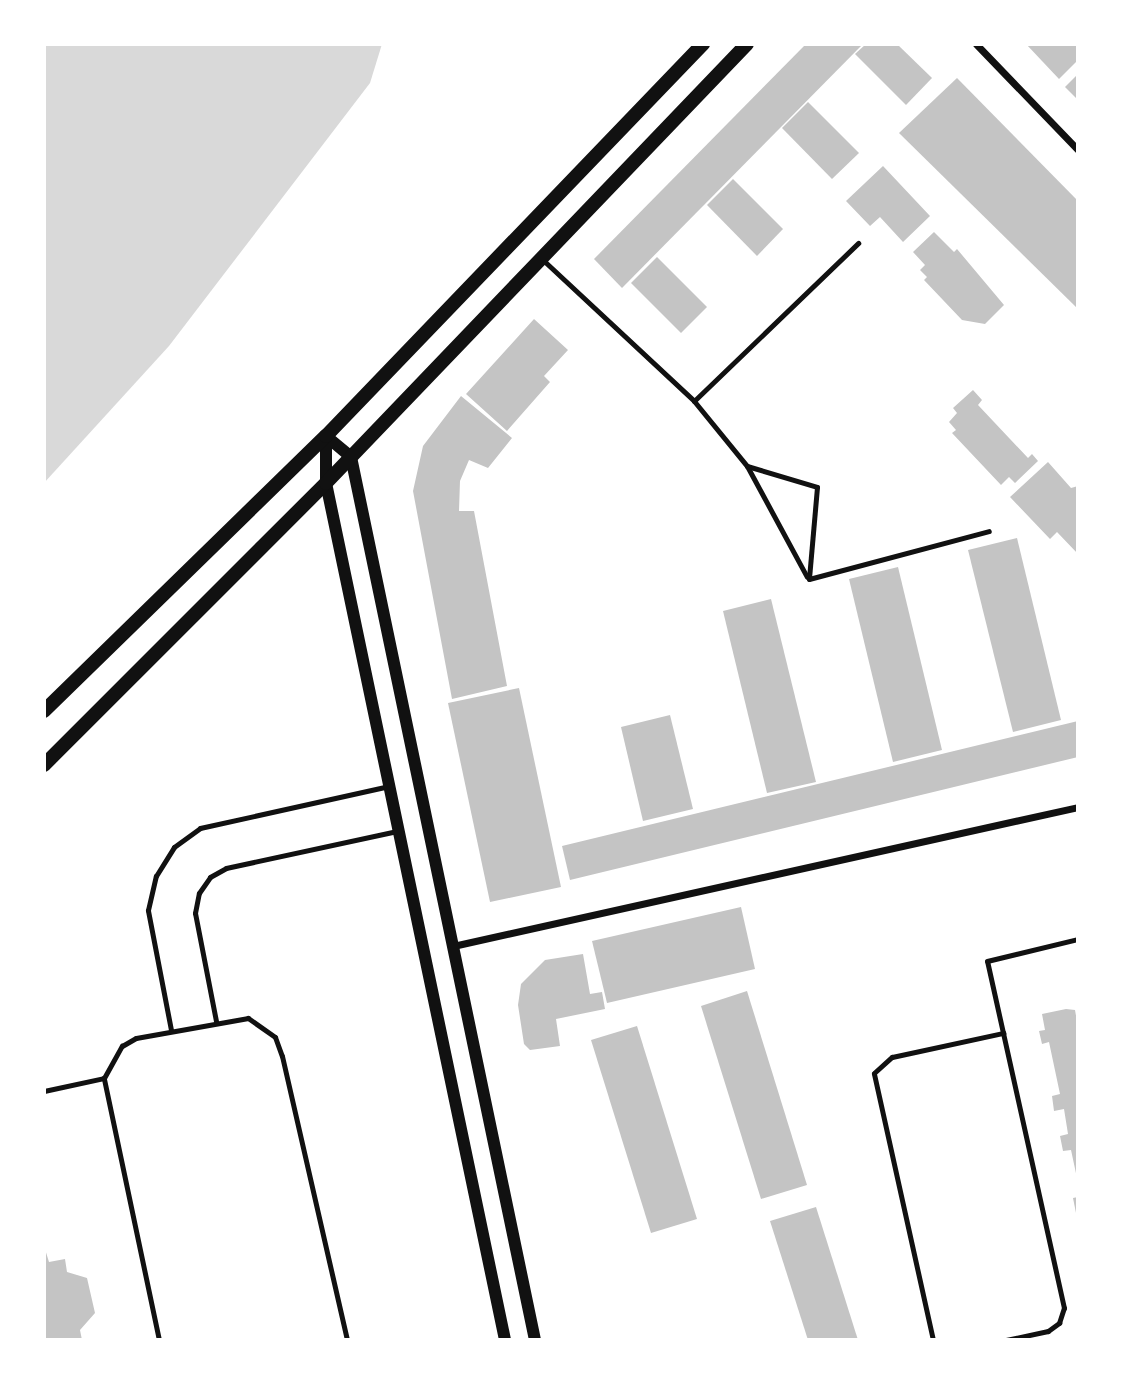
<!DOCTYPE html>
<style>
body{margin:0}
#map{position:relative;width:1122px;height:1384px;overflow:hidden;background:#fff;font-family:Signika,sans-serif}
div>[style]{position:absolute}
.water>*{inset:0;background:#d9d9d9}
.building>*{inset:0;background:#c4c4c4}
.service>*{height:5px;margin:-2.5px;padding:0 2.5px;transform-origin:2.5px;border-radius:2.5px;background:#111}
.minor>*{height:7px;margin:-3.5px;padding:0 3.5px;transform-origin:3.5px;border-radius:3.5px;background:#111}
.tertiary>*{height:12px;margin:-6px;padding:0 6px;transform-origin:6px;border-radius:6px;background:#111}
.secondary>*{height:14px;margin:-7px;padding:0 7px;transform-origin:7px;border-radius:7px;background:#111}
span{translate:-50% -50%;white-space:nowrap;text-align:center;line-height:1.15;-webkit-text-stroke:5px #fff;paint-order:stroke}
.frame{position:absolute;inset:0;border:46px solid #fff;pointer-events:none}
</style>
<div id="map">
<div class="water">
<i style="clip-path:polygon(44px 44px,382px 44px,370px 83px,169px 346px,44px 483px)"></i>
</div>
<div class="building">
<i style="clip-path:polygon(806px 44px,863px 44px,622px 288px,594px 259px)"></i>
<i style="clip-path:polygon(866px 44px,897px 44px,932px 78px,906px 105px,855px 54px)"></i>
<i style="clip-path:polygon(1026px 44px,1078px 44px,1078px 60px,1059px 79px)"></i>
<i style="clip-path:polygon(1078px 74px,1078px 100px,1065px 87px)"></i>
<i style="clip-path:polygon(957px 78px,1078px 201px,1078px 309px,899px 133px)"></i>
<i style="clip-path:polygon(808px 102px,859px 153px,832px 179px,782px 128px)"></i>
<i style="clip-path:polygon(883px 166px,930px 216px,903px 242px,880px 217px,870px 226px,846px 201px)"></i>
<i style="clip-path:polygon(733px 179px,783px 229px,757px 256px,707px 205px)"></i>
<i style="clip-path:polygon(934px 232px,954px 252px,957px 249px,1004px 305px,985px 324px,962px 320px,924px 280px,927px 277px,920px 270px,925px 265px,913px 252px)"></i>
<i style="clip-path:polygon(657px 257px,707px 307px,681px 333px,631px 283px)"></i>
<i style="clip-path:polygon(534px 319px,568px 350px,544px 376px,550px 382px,507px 431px,466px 394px)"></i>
<i style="clip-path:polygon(973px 390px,982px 400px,978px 405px,1028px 458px,1032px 454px,1038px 461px,1015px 483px,1009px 477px,1001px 485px,952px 433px,956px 430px,949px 422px,957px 413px,953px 408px)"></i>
<i style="clip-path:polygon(461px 396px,512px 438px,488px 468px,469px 460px,460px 481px,459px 511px,474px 511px,507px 686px,452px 699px,413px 491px,423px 446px)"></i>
<i style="clip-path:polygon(1048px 462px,1071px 488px,1078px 486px,1078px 554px,1057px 532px,1050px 539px,1010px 497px)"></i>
<i style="clip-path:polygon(1017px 538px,1061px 720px,1013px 732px,968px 550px)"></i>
<i style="clip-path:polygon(898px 567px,942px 750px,893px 762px,849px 579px)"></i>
<i style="clip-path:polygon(771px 599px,816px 782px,767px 793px,723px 611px)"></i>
<i style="clip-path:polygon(519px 688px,561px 887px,490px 902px,448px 703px)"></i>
<i style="clip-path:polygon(670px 715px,693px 809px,643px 821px,621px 727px)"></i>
<i style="clip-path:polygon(1078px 721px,1078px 757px,570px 880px,562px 846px)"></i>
<i style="clip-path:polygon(741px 907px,755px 969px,607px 1003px,592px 941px)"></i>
<i style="clip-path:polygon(583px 954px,590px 994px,602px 992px,605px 1009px,556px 1019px,560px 1046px,530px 1050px,524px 1044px,518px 1005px,521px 984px,545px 960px)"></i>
<i style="clip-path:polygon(747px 991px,807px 1185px,761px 1199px,701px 1006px)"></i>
<i style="clip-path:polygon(1066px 1009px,1075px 1010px,1078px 1027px,1077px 1178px,1071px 1150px,1063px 1151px,1060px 1136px,1068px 1134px,1064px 1109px,1054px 1111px,1052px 1096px,1060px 1094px,1049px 1042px,1042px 1044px,1039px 1031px,1045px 1030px,1042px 1014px)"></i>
<i style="clip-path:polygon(637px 1026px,697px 1219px,651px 1233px,591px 1040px)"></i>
<i style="clip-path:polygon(1078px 1197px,1078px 1213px,1076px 1213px,1073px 1198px)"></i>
<i style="clip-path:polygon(816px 1207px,858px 1340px,808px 1340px,770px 1221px)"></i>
<i style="clip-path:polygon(44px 1246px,49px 1262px,65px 1259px,67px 1272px,87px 1278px,95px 1313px,80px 1330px,82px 1340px,44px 1340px)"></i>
</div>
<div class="service">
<i style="left:543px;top:260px;width:207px;rotate:43deg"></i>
<i style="left:694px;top:401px;width:228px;rotate:-43.9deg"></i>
<i style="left:694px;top:401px;width:84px;rotate:50.8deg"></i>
<i style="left:747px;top:466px;width:73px;rotate:16.7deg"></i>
<i style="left:817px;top:487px;width:92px;rotate:95deg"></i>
<i style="left:809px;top:579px;width:186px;rotate:-14.9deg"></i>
<i style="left:747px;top:466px;width:126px;rotate:61.6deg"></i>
<i style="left:216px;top:1021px;width:110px;rotate:-101deg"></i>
<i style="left:195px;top:913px;width:20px;rotate:-79deg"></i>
<i style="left:199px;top:893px;width:19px;rotate:-55deg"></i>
<i style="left:210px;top:877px;width:18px;rotate:-29deg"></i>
<i style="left:226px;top:868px;width:175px;rotate:-12.2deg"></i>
<i style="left:171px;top:1030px;width:122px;rotate:-100.9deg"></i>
<i style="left:148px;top:910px;width:35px;rotate:-77deg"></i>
<i style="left:156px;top:876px;width:34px;rotate:-58deg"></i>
<i style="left:174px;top:847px;width:32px;rotate:-36deg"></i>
<i style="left:200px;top:828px;width:195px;rotate:-12.5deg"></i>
<i style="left:44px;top:1091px;width:61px;rotate:-12.2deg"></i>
<i style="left:159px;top:1340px;width:268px;rotate:-101.9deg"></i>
<i style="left:104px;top:1078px;width:37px;rotate:-61deg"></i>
<i style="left:122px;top:1046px;width:16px;rotate:-30deg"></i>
<i style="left:136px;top:1038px;width:114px;rotate:-10.1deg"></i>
<i style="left:248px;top:1018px;width:33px;rotate:35deg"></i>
<i style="left:275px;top:1037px;width:20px;rotate:70deg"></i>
<i style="left:282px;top:1056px;width:291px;rotate:77.1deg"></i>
<i style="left:933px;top:1340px;width:273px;rotate:-102.5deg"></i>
<i style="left:874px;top:1073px;width:24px;rotate:-42deg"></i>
<i style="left:892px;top:1057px;width:114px;rotate:-12.2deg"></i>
<i style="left:1006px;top:1340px;width:43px;rotate:-12.1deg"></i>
<i style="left:1048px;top:1331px;width:14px;rotate:-36deg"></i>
<i style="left:1059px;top:1323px;width:16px;rotate:-72deg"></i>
<i style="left:1064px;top:1308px;width:355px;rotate:-102.5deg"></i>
<i style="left:987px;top:961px;width:94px;rotate:-13.6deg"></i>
</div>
<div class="minor">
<i style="left:976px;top:44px;width:147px;rotate:46.1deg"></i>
<i style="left:453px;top:946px;width:640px;rotate:-12.54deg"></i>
</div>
<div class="tertiary">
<i style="left:326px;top:436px;width:33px;rotate:40deg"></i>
<i style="left:351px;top:457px;width:902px;rotate:78.23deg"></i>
<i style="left:326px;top:436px;width:47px;rotate:90deg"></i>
<i style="left:326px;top:483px;width:875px;rotate:78.2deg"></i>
</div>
<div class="secondary">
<i style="left:44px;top:711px;width:394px;rotate:-44.3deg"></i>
<i style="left:326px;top:436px;width:544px;rotate:-46.12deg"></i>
<i style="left:44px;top:765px;width:399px;rotate:-45deg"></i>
<i style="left:326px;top:483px;width:608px;rotate:-46.2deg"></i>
</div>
<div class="frame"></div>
</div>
